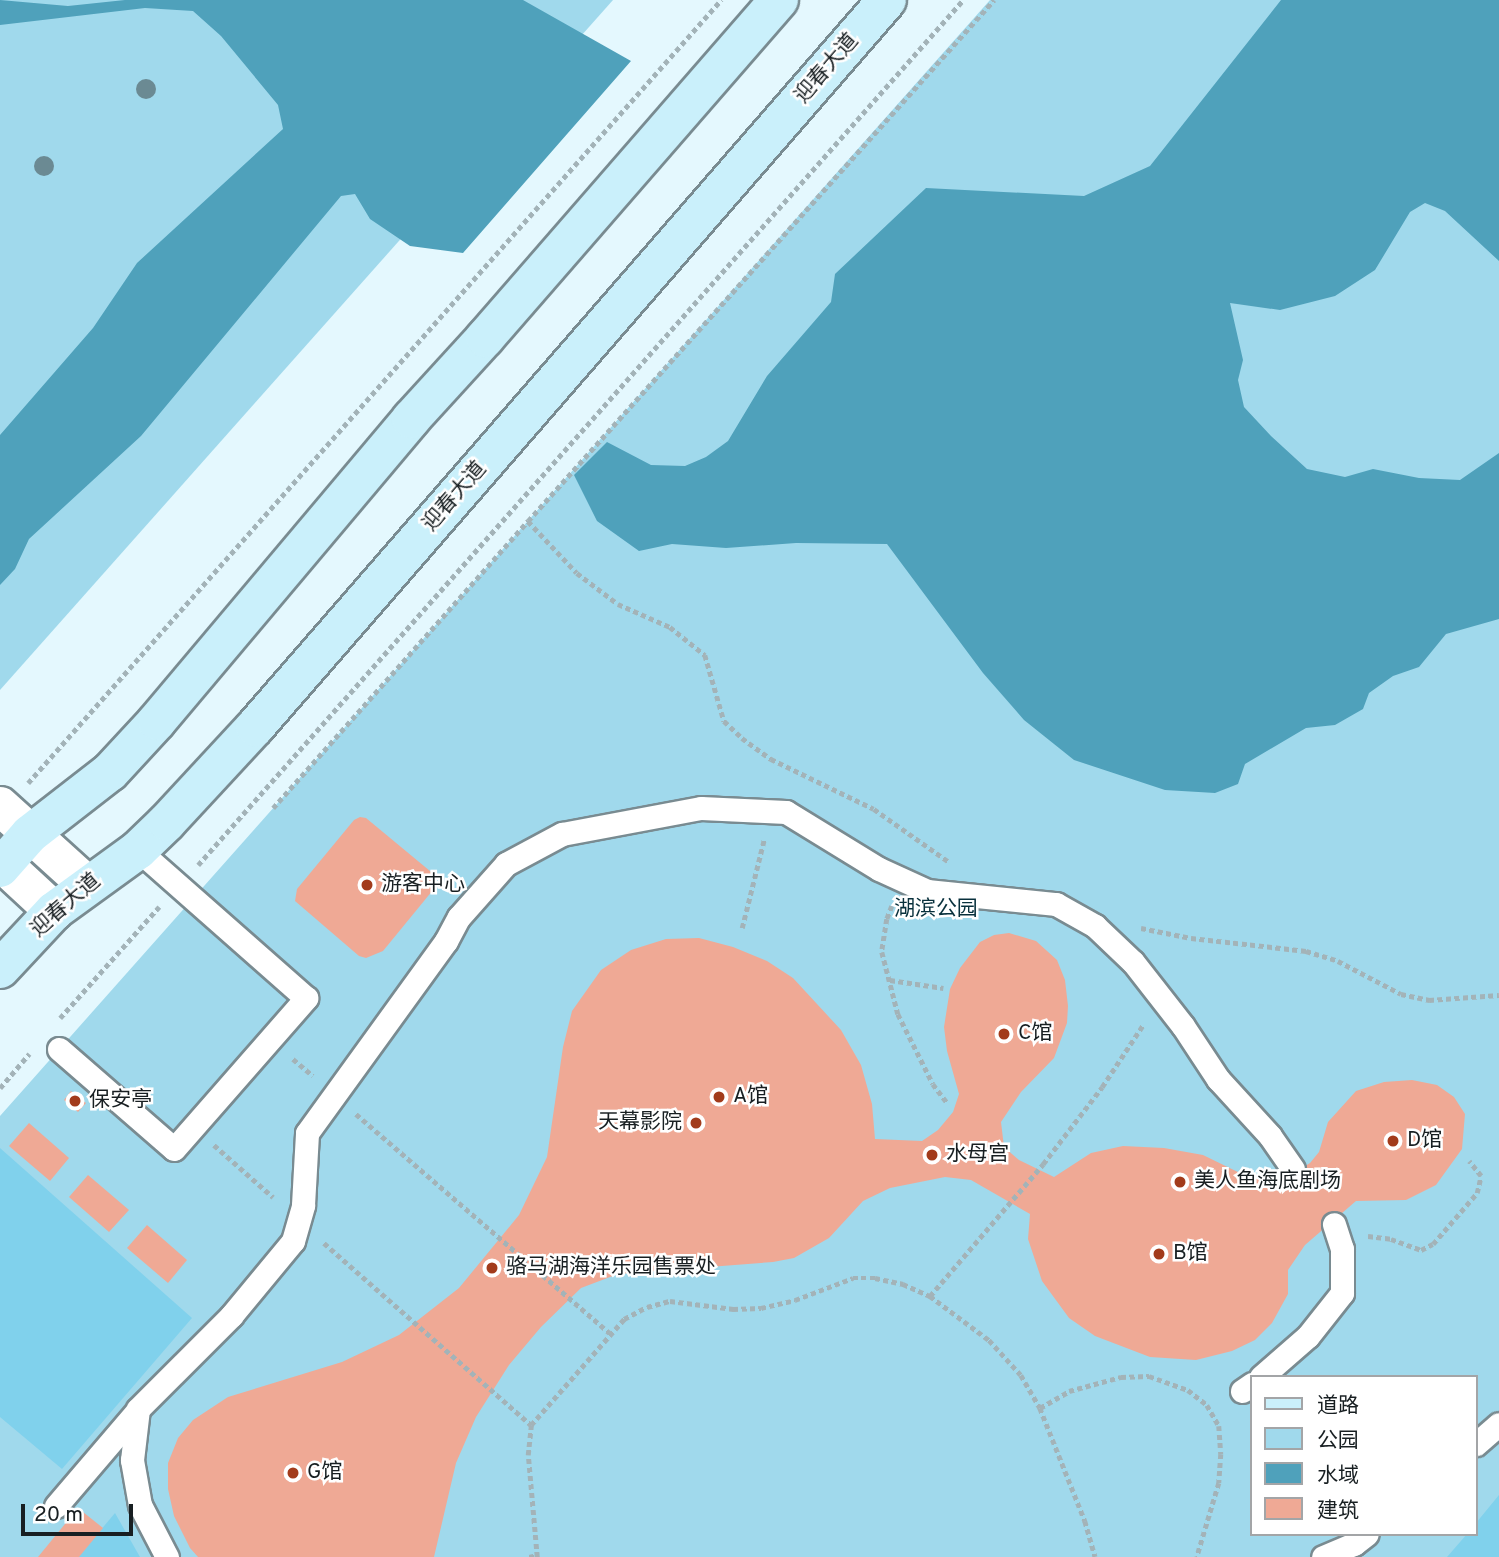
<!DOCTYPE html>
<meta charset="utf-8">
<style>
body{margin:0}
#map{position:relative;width:1499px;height:1557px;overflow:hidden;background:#e4f8fe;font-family:Overpass,"Noto Sans SC",sans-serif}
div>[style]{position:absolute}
.green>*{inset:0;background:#a0d9ec}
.forest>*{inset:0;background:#80d1ec}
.water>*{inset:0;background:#4fa1bb}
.building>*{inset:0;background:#efa995}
.path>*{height:4.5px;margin-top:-2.25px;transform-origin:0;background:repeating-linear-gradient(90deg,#a3b3b8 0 5px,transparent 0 8.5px)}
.roads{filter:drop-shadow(2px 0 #798b91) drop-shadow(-2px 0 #798b91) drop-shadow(0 2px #798b91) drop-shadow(0 -2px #798b91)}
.service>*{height:23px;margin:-11.5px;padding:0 11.5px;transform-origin:11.5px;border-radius:11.5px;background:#fff}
.tertiary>*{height:38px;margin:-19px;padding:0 19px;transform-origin:19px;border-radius:19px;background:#fff}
.secondary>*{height:38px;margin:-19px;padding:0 19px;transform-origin:19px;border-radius:19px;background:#caf0fb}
.trees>*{width:20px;height:20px;margin:-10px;border-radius:50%;background:#6b8a93}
.dots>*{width:19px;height:19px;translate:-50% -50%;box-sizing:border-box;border:4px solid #fff;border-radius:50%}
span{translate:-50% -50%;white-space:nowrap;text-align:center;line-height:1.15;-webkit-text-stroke:5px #fff;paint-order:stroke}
.street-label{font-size:21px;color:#181f22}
.poi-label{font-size:21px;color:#181f22}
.left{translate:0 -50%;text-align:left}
.right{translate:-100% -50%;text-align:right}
.park-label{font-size:21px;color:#08303c}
.legend{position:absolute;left:1250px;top:1375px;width:228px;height:161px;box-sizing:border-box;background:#fff;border:2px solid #a3a5a7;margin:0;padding:9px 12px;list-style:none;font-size:21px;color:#181f22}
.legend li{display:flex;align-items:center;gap:14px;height:35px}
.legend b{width:35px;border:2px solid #a3a5a7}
.scale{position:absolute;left:21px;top:1504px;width:112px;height:32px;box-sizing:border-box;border:4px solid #181f22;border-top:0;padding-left:9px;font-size:21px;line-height:24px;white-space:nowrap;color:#181f22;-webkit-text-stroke:5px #fff;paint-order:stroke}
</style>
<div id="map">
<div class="green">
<i style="clip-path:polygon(0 0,613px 0,0 690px)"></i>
<i style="clip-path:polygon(evenodd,990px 0,1499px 0,1499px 1557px,0 1557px,0 1116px,990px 0,1252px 1377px,1476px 1377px,1476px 1534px,1252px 1534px,1252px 1377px)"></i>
</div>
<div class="forest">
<i style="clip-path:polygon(0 1148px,192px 1318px,62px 1469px,0 1417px)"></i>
<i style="clip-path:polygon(1499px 1495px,1499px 1557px,1447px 1557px,1467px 1534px,1476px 1534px,1476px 1523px)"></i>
<i style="clip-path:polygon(115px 1513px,140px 1557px,78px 1557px)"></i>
</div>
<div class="water">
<i style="clip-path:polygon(0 0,68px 6px,125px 0,523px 0,631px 61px,463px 253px,410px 246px,370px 219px,355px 194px,341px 196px,141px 436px,29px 539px,15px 569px,0 585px,0 435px,93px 328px,137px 263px,283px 129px,278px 105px,221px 36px,193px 11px,145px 8px,0 25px)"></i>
<i style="clip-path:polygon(1281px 0,1499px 0,1499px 261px,1445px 211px,1425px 203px,1410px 212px,1375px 270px,1335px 296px,1280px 310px,1230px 303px,1243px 360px,1238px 380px,1244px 407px,1271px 436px,1307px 469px,1345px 477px,1373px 469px,1419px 478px,1460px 480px,1499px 453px,1499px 619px,1446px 634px,1419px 667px,1393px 676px,1369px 693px,1363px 709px,1335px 725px,1306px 728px,1245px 764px,1238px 784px,1215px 793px,1165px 790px,1074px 760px,1024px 720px,983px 673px,887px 544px,796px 543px,726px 548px,672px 544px,639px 551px,597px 521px,574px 475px,607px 442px,651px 465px,685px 466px,706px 457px,728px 441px,767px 376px,831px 302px,835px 274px,926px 188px,1084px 196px,1150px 166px)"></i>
</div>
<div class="building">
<i style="clip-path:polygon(360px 817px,366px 818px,436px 876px,433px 890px,383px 951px,366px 958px,359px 956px,295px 901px,297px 889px,354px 820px)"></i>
<i style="clip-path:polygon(1009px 933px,1036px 941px,1057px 960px,1065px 980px,1068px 1006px,1067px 1023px,1054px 1058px,1021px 1092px,1001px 1122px,1004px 1147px,1019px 1160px,1054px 1177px,1091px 1153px,1123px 1146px,1164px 1148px,1203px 1155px,1244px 1175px,1284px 1179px,1310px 1163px,1319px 1152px,1328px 1122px,1356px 1091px,1384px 1082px,1412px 1080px,1437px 1085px,1454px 1097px,1465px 1114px,1462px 1149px,1436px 1185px,1406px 1200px,1356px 1201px,1305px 1245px,1288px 1270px,1288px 1294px,1272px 1323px,1255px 1340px,1232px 1351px,1196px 1360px,1150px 1357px,1095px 1336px,1069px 1318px,1042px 1281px,1028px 1239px,1030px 1214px,971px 1180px,945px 1177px,890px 1188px,863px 1201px,829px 1238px,794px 1258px,773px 1262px,618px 1274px,581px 1288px,541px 1327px,509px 1365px,476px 1417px,456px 1463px,434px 1557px,198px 1557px,190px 1548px,174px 1516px,168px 1489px,168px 1463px,178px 1438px,193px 1420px,228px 1397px,342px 1362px,399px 1335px,459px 1288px,519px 1215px,547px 1157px,563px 1047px,572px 1011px,601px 970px,631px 950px,666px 939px,699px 938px,733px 947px,767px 961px,793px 978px,841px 1030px,861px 1065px,872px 1104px,875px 1139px,922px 1141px,938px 1130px,953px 1112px,959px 1094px,947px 1051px,944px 1027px,950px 989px,960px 968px,980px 942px,994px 935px)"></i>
<i style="clip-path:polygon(71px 1091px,86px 1103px,78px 1112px,64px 1100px)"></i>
<i style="clip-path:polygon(29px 1123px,69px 1158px,50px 1181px,9px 1146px)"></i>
<i style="clip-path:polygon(88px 1175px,129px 1210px,109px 1232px,69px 1197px)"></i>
<i style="clip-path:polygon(147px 1225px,187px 1260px,168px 1283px,127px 1248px)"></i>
<i style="clip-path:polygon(78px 1508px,103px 1528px,79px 1557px,38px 1557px)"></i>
</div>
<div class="path">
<i style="left:528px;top:521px;width:699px;rotate:-48.19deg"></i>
<i style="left:28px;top:783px;width:1046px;rotate:-48.49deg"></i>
<i style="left:273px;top:808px;width:384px;rotate:-48.4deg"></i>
<i style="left:528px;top:521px;width:71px;rotate:46.7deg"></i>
<i style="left:577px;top:573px;width:51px;rotate:37.1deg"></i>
<i style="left:618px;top:604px;width:57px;rotate:23.9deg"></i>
<i style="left:670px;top:627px;width:45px;rotate:38.7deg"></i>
<i style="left:705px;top:655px;width:69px;rotate:73.9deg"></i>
<i style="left:724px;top:721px;width:25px;rotate:43deg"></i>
<i style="left:742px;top:738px;width:36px;rotate:36deg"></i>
<i style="left:771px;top:759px;width:114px;rotate:25.9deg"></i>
<i style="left:874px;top:809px;width:92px;rotate:35.2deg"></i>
<i style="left:198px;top:865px;width:1155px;rotate:-48.51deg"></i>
<i style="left:892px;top:906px;width:14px;rotate:111deg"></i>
<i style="left:887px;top:919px;width:33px;rotate:99deg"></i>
<i style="left:882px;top:952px;width:64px;rotate:75.5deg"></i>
<i style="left:898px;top:1014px;width:78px;rotate:63.4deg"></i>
<i style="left:933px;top:1084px;width:25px;rotate:53deg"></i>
<i style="left:742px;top:928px;width:91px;rotate:-76deg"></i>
<i style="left:1141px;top:928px;width:51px;rotate:11.3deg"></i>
<i style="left:1191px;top:938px;width:116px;rotate:6.4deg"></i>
<i style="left:1306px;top:951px;width:34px;rotate:17deg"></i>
<i style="left:1338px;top:961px;width:71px;rotate:27.6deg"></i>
<i style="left:1401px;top:994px;width:29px;rotate:12deg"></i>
<i style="left:1429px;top:1000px;width:70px;rotate:-4.1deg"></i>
<i style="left:890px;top:980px;width:54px;rotate:8.6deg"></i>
<i style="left:60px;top:1018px;width:149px;rotate:-48.3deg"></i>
<i style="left:293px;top:1059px;width:26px;rotate:40deg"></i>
<i style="left:0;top:1088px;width:45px;rotate:-49.5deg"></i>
<i style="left:356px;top:1114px;width:335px;rotate:40.8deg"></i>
<i style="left:214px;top:1145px;width:79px;rotate:41.4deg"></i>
<i style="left:1368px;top:1236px;width:23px;rotate:7deg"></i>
<i style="left:1391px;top:1239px;width:32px;rotate:20deg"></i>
<i style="left:1421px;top:1250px;width:13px;rotate:-27deg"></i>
<i style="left:1433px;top:1244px;width:67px;rotate:-49.2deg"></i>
<i style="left:1477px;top:1193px;width:17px;rotate:-77deg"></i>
<i style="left:1481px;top:1176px;width:19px;rotate:-129deg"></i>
<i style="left:324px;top:1243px;width:276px;rotate:41.3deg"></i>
<i style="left:930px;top:1296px;width:174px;rotate:-49.4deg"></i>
<i style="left:1043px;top:1164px;width:97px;rotate:-52.5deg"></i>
<i style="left:1102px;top:1087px;width:74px;rotate:-56.5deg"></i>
<i style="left:1040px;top:1408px;width:34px;rotate:-30deg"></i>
<i style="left:1069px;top:1391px;width:54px;rotate:-15.1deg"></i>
<i style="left:1121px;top:1377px;width:28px;rotate:-2deg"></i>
<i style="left:1149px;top:1376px;width:41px;rotate:19.7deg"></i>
<i style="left:1188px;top:1390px;width:24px;rotate:38deg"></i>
<i style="left:1207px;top:1405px;width:24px;rotate:60deg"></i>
<i style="left:1219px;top:1426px;width:28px;rotate:86deg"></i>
<i style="left:1221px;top:1454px;width:29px;rotate:94deg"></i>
<i style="left:1219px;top:1483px;width:77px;rotate:106.6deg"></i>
<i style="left:529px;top:1557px;width:8px;rotate:-14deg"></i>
<i style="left:537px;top:1557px;width:102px;rotate:-95deg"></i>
<i style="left:528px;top:1455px;width:30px;rotate:-84deg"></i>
<i style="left:531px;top:1425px;width:141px;rotate:-48.7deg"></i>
<i style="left:624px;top:1319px;width:26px;rotate:-28deg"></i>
<i style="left:647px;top:1307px;width:24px;rotate:-15deg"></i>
<i style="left:670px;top:1301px;width:64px;rotate:7.2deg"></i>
<i style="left:733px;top:1309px;width:28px;rotate:-2deg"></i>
<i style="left:761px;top:1308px;width:35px;rotate:-13deg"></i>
<i style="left:795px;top:1300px;width:62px;rotate:-20.8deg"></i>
<i style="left:853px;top:1278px;width:22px"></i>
<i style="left:875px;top:1278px;width:29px;rotate:12deg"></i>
<i style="left:903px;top:1284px;width:30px;rotate:24deg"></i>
<i style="left:930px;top:1296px;width:74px;rotate:36.7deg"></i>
<i style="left:989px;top:1340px;width:47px;rotate:47.6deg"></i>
<i style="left:1021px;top:1375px;width:38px;rotate:60deg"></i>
<i style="left:1040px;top:1408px;width:122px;rotate:68.3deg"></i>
<i style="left:1085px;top:1521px;width:37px;rotate:74deg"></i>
</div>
<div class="roads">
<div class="service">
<i style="left:59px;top:1049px;width:152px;rotate:41deg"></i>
<i style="left:174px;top:1149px;width:201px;rotate:-48.8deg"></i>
<i style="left:306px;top:998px;width:224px;rotate:-138.6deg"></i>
<i style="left:1261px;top:1377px;width:62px;rotate:-41.1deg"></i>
<i style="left:1308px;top:1336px;width:55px;rotate:-51.7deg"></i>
<i style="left:1342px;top:1293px;width:44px;rotate:-90deg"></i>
<i style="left:1342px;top:1249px;width:26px;rotate:-108deg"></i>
<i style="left:1242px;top:1391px;width:12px;rotate:-35deg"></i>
<i style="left:1476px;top:1444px;width:30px;rotate:-41deg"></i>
<i style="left:56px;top:1506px;width:126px;rotate:-49.5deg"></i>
<i style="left:167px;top:1557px;width:59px;rotate:-117.4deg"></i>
<i style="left:140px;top:1505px;width:46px;rotate:-100.1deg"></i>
<i style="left:132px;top:1460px;width:51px;rotate:-83.3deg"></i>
<i style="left:138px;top:1409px;width:132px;rotate:-45deg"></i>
<i style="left:231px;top:1316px;width:97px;rotate:-50.4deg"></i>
<i style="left:293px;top:1241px;width:37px;rotate:-74deg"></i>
<i style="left:303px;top:1205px;width:72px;rotate:-86.8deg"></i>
<i style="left:307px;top:1133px;width:237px;rotate:-54.1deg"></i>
<i style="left:446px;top:941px;width:27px;rotate:-62deg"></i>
<i style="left:459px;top:917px;width:71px;rotate:-48.4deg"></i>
<i style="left:506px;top:864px;width:64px;rotate:-28.2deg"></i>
<i style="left:562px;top:834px;width:141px;rotate:-10.6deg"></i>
<i style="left:701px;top:808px;width:85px;rotate:2.7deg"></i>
<i style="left:786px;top:812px;width:109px;rotate:31.5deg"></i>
<i style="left:879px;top:869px;width:53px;rotate:24.6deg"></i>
<i style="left:927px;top:891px;width:130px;rotate:5.8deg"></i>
<i style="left:1056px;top:904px;width:45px;rotate:29.4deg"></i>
<i style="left:1095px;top:926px;width:52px;rotate:43.5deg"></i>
<i style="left:1133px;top:962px;width:81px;rotate:52deg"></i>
<i style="left:1183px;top:1026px;width:64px;rotate:56.6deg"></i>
<i style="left:1218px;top:1079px;width:77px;rotate:47.6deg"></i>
<i style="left:1270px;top:1136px;width:40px;rotate:55.1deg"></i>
<i style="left:1323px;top:1557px;width:34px;rotate:-23deg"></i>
<i style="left:1354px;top:1544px;width:16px;rotate:-38deg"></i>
</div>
<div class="tertiary">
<i style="left:0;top:806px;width:116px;rotate:42.2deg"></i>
<i style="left:0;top:861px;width:74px;rotate:42.8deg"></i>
</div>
<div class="secondary">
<i style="left:0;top:868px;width:45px;rotate:-48.6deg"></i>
<i style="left:30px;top:834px;width:101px;rotate:-37.8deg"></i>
<i style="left:110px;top:772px;width:69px;rotate:-47.3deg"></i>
<i style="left:157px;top:721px;width:395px;rotate:-49.9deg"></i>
<i style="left:411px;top:419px;width:110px;rotate:-47.6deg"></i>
<i style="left:485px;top:338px;width:448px;rotate:-49deg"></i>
<i style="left:0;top:969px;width:79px;rotate:-47deg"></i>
<i style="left:54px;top:911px;width:104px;rotate:-36deg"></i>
<i style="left:138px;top:850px;width:40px;rotate:-44deg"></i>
<i style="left:167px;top:822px;width:129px;rotate:-47.2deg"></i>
<i style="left:255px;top:727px;width:963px;rotate:-49deg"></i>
</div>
</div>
<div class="trees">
<i style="left:146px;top:89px"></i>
<i style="left:44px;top:166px"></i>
</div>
<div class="dots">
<i style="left:367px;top:885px;background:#a23b1b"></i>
<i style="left:1004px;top:1034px;background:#a23b1b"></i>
<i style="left:719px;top:1097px;background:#a23b1b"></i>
<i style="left:75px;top:1101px;background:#a23b1b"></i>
<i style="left:696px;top:1123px;background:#a23b1b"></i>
<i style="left:1393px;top:1141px;background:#a23b1b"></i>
<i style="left:932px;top:1155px;background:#a23b1b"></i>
<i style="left:1180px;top:1182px;background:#a23b1b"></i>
<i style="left:1159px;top:1254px;background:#a23b1b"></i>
<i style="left:492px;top:1268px;background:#a23b1b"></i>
<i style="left:293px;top:1473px;background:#a23b1b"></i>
</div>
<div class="street-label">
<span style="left:827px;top:69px;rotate:-49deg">迎春大道</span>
<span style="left:455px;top:497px;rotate:-49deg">迎春大道</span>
<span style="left:66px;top:906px;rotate:-41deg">迎春大道</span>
</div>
<div class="poi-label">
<span class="left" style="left:381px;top:885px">游客中心</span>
<span class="left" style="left:1018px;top:1034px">C馆</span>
<span class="left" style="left:733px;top:1097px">A馆</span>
<span class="left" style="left:89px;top:1101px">保安亭</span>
<span class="right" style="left:682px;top:1123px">天幕影院</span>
<span class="left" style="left:1407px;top:1141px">D馆</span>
<span class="left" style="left:946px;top:1155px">水母宫</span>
<span class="left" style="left:1194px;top:1182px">美人鱼海底剧场</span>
<span class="left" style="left:1173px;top:1254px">B馆</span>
<span class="left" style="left:506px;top:1268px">骆马湖海洋乐园售票处</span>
<span class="left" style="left:307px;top:1473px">G馆</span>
</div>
<div class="park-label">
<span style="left:936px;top:910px">湖滨公园</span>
</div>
<ul class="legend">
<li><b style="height:9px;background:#caf0fb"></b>道路</li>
<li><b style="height:19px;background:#a0d9ec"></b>公园</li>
<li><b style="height:19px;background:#4fa1bb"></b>水域</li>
<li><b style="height:19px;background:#efa995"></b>建筑</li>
</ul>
<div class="scale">20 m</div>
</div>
